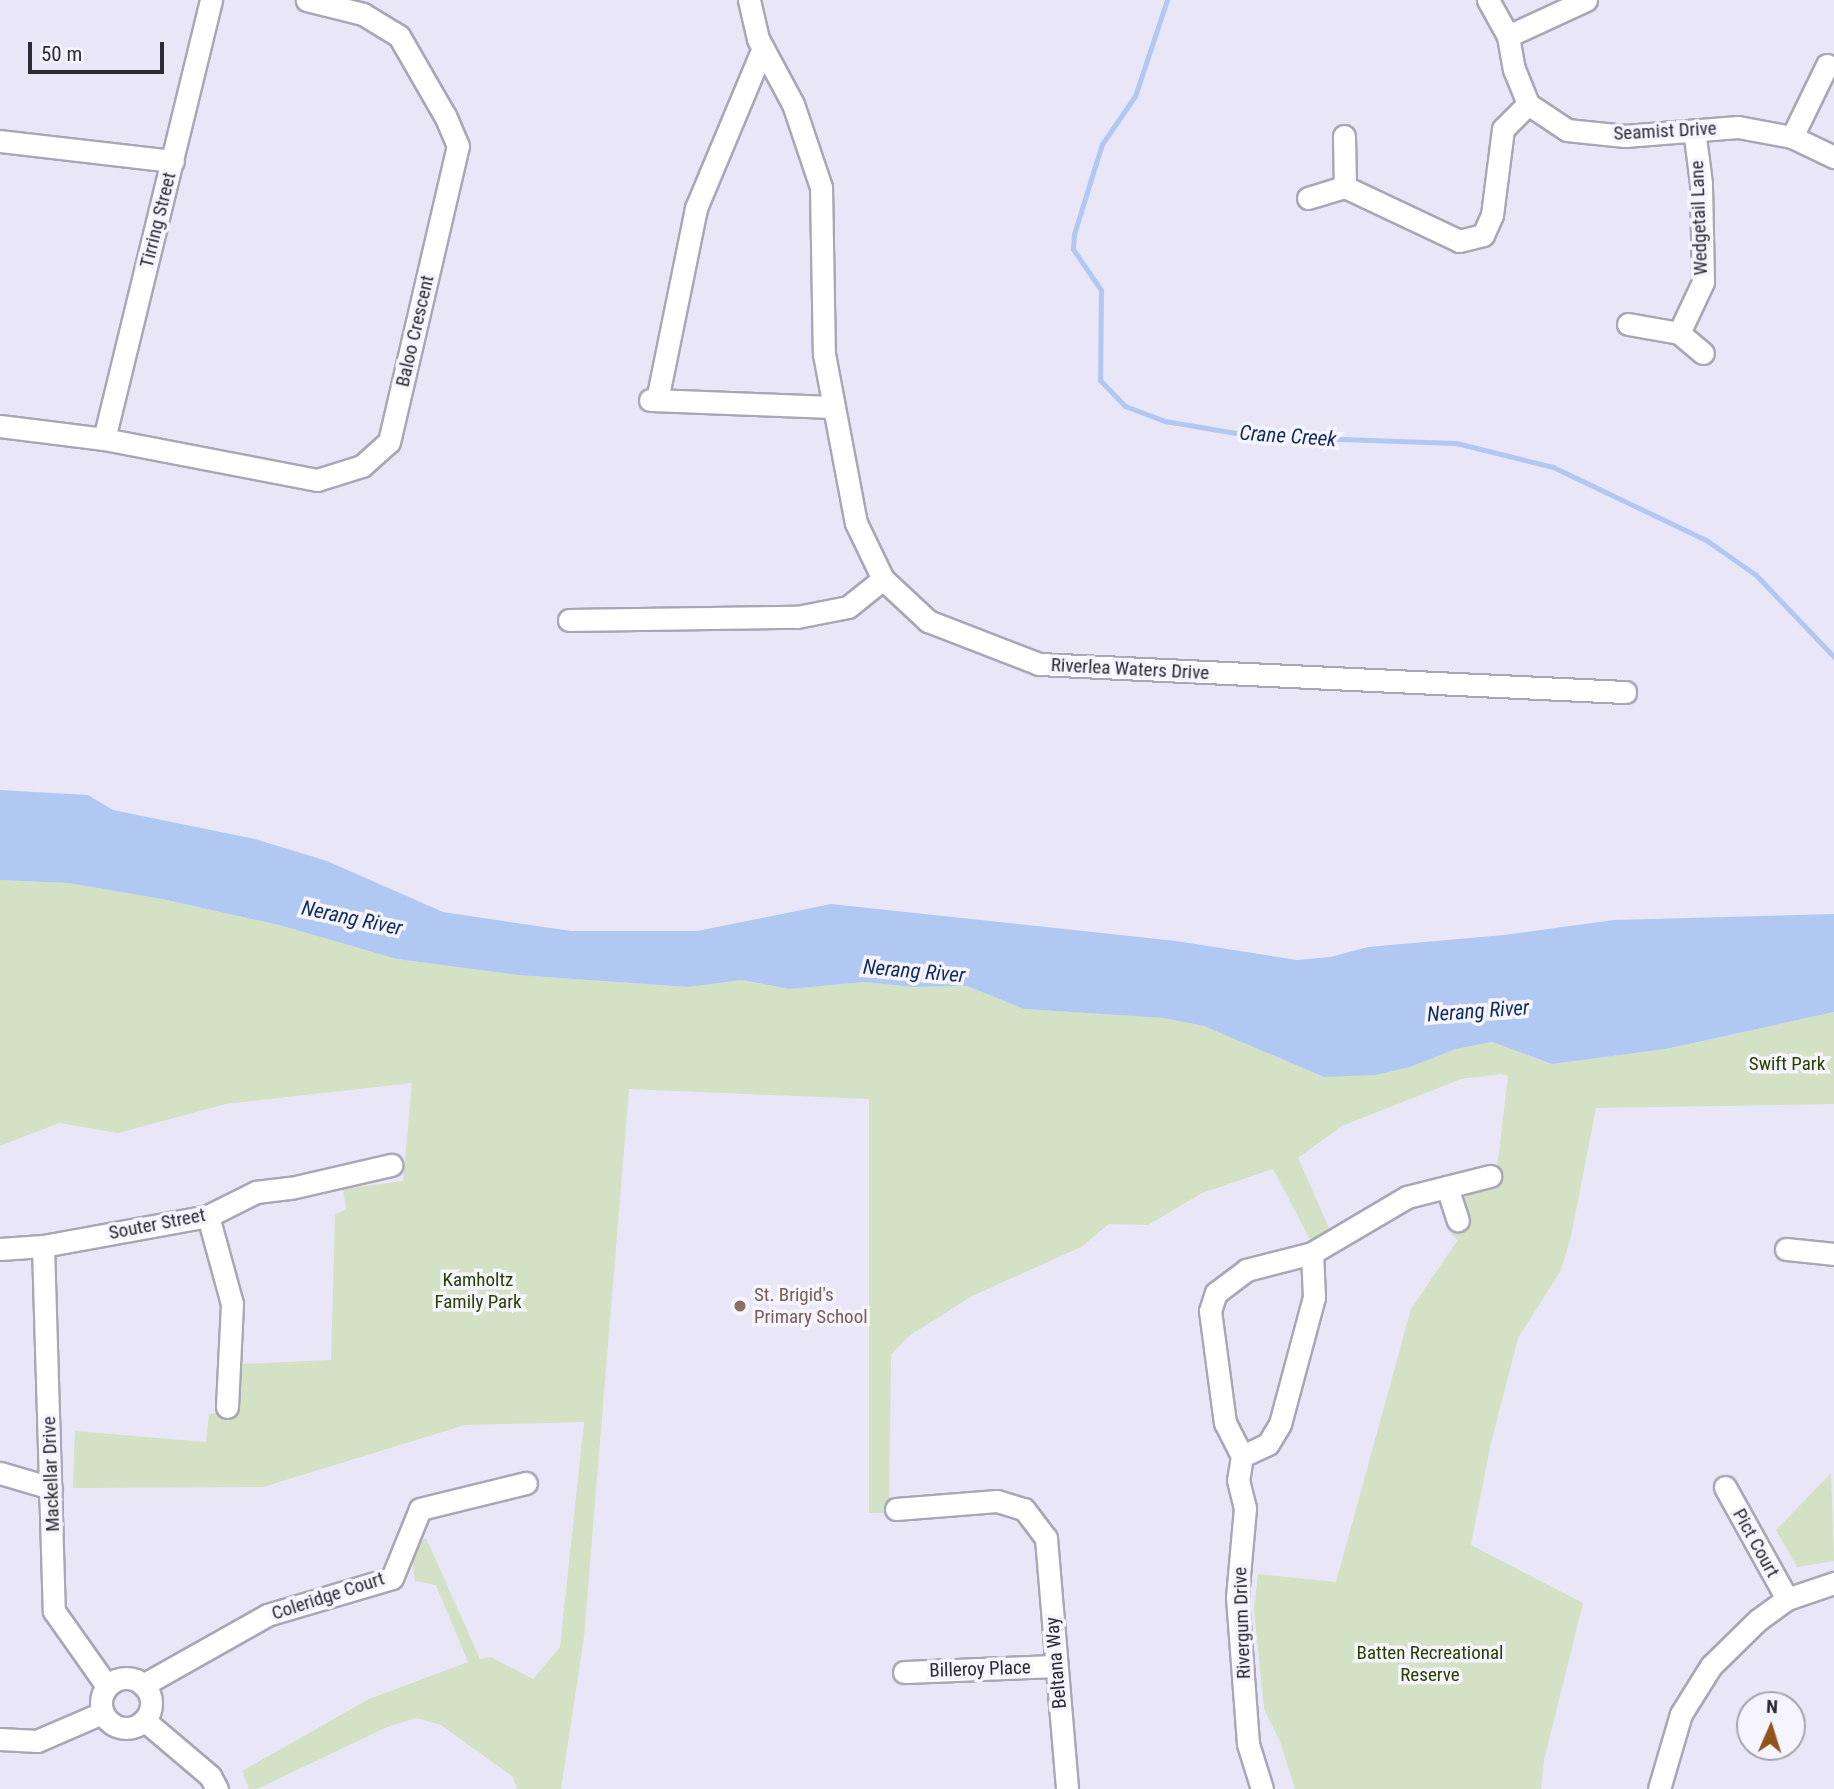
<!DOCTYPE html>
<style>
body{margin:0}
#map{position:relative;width:1834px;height:1789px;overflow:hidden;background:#e9e7f7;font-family:"Roboto Condensed",sans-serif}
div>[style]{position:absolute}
.green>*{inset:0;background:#d3e1c4}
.water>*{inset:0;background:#b1c9f2}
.stream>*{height:5px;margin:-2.5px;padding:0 2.5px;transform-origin:2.5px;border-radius:2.5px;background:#b1c9f2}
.roads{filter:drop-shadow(2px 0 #a9a7b6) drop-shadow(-2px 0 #a9a7b6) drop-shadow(0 2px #a9a7b6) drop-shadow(0 -2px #a9a7b6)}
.minor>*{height:21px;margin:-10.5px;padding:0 10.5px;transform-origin:10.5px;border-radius:10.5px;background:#fff}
.minor>.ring{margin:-10.5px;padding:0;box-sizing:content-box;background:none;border:21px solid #fff;border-radius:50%}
.dots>*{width:19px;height:19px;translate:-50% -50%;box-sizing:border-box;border:4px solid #f6f5ff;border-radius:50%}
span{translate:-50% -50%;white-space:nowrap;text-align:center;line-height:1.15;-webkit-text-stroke:7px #f6f5ff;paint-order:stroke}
.street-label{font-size:19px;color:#2c2b31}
.park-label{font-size:19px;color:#284100}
.education-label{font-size:19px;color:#785e54}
.left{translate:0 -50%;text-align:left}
.water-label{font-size:21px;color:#112c5d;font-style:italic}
.north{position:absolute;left:1736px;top:1691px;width:70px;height:70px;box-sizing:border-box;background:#f6f5ff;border:2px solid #a5a4ad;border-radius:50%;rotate:3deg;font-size:19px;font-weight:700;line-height:28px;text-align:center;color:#2c2b31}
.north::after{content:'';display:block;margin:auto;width:24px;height:32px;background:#93541c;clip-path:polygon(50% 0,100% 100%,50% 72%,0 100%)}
.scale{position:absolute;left:28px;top:42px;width:136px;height:32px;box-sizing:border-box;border:4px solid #2c2b31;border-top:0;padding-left:9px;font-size:21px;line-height:24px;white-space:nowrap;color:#2c2b31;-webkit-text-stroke:5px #f6f5ff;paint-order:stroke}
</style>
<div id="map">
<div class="green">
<i style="clip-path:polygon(0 880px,68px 883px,162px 899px,279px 925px,397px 959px,517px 975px,688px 987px,742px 980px,789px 989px,864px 982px,912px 987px,967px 986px,1024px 1009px,1163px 1018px,1204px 1026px,1324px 1077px,1410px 1067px,1456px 1049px,1492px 1042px,1552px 1064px,1666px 1049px,1834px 1012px,1834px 1104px,1596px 1108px,1571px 1236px,1561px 1270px,1518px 1338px,1490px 1447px,1471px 1545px,1583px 1603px,1544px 1760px,1541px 1789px,1295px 1789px,1280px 1741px,1264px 1709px,1254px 1609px,1258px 1574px,1336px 1582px,1411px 1309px,1458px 1240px,1451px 1234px,1467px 1224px,1461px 1205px,1466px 1195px,1495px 1185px,1508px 1076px,1501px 1074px,1461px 1079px,1342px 1126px,1298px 1158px,1332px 1235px,1313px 1245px,1273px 1169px,1202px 1193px,1148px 1225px,1109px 1224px,1081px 1247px,972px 1296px,909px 1336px,891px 1355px,889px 1513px,869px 1513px,869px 1099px,629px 1089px,584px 1637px,561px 1789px,517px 1789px,513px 1777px,441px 1725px,416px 1718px,387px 1727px,257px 1789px,249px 1789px,242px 1771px,369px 1699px,468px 1662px,436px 1585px,415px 1581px,410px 1550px,426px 1538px,480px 1659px,491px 1657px,533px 1679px,560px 1647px,584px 1422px,465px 1425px,263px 1487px,73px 1488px,75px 1431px,206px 1442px,209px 1414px,236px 1410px,240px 1364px,331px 1360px,335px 1215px,346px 1209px,343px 1189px,403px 1181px,412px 1083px,226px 1104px,118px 1133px,59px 1123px,0 1146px)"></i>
<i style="clip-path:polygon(1831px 1473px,1834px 1561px,1797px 1567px,1776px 1530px)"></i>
</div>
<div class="water">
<i style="clip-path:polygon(0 790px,88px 795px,113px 810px,255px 839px,327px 861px,443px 912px,571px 931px,697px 931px,831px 904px,1176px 941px,1297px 960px,1330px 957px,1368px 947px,1504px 935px,1614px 920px,1834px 914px,1834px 1012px,1666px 1049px,1552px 1064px,1492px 1042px,1456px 1049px,1410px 1067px,1375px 1075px,1324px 1077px,1204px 1026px,1163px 1018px,1024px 1009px,967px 986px,912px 987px,864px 982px,789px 989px,742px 980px,688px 987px,517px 975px,397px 959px,279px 925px,162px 899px,68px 883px,0 880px)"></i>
</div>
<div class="stream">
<i style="left:1167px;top:0;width:101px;rotate:108.4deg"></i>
<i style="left:1135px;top:96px;width:58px;rotate:124.5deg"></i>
<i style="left:1102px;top:144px;width:94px;rotate:107.3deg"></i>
<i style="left:1074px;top:234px;width:15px;rotate:94deg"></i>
<i style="left:1073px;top:249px;width:50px;rotate:55.7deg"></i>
<i style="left:1101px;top:290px;width:90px;rotate:90.6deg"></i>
<i style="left:1100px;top:380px;width:36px;rotate:46deg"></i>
<i style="left:1125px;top:406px;width:43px;rotate:20.6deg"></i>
<i style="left:1165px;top:421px;width:90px;rotate:9.6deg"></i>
<i style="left:1254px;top:436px;width:202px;rotate:2deg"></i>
<i style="left:1456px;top:443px;width:100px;rotate:13.9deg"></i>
<i style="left:1553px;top:467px;width:170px;rotate:25.5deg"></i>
<i style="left:1706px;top:540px;width:61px;rotate:35deg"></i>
<i style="left:1756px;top:575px;width:113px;rotate:46.4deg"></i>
</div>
<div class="roads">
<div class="minor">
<i style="left:749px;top:0;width:40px;rotate:77deg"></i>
<i style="left:758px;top:39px;width:74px;rotate:61.7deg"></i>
<i style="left:793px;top:104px;width:88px;rotate:71.4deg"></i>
<i style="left:821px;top:187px;width:167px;rotate:89deg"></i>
<i style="left:824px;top:354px;width:172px;rotate:79.3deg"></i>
<i style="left:856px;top:523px;width:62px;rotate:64.3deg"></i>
<i style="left:883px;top:579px;width:62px;rotate:43deg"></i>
<i style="left:928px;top:621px;width:119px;rotate:21.2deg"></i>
<i style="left:1039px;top:664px;width:587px;rotate:2.74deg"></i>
<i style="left:1488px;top:0;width:41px;rotate:60.9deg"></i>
<i style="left:1508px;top:36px;width:34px;rotate:80deg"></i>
<i style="left:1514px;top:69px;width:38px;rotate:68deg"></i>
<i style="left:1528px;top:104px;width:47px;rotate:33.7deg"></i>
<i style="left:1567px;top:130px;width:58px;rotate:5.9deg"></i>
<i style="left:1625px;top:136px;width:113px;rotate:-4.6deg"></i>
<i style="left:1738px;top:127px;width:55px;rotate:10.5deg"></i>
<i style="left:1792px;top:137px;width:47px;rotate:25.5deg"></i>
<i style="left:1508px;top:36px;width:86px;rotate:-24.8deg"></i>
<i style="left:1344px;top:136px;width:51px;rotate:88.9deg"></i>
<i style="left:1345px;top:187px;width:126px;rotate:25.3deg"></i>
<i style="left:1459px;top:241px;width:25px;rotate:-14deg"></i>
<i style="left:1483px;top:235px;width:22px;rotate:-66deg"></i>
<i style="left:1492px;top:215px;width:87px;rotate:-82.7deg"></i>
<i style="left:1503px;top:129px;width:35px;rotate:-45deg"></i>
<i style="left:1792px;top:137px;width:80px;rotate:-64.1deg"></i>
<i style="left:0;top:141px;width:174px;rotate:6.6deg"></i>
<i style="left:1308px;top:198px;width:39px;rotate:-17deg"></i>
<i style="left:1628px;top:324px;width:52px;rotate:10deg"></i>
<i style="left:1679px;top:333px;width:56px;rotate:-64.8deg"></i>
<i style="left:1703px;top:282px;width:99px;rotate:-91.2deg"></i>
<i style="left:1701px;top:183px;width:53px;rotate:-97.5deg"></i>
<i style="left:1679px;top:333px;width:31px;rotate:40deg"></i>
<i style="left:650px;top:400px;width:184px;rotate:2.2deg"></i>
<i style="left:657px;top:400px;width:196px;rotate:-78.5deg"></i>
<i style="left:696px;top:208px;width:173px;rotate:-67.3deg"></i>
<i style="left:0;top:426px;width:105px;rotate:7.1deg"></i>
<i style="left:104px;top:439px;width:217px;rotate:10.9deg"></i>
<i style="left:317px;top:480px;width:47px;rotate:-17.3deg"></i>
<i style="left:362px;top:466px;width:36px;rotate:-42deg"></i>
<i style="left:389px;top:442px;width:304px;rotate:-76.9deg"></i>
<i style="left:458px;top:146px;width:33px;rotate:-113deg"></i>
<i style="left:445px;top:116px;width:92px;rotate:-119.9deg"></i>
<i style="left:399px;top:36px;width:42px;rotate:-148.6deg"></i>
<i style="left:363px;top:14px;width:58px;rotate:-166deg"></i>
<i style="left:104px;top:439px;width:452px;rotate:-76.3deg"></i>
<i style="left:569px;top:620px;width:228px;rotate:-0.8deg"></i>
<i style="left:797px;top:617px;width:52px;rotate:-11.1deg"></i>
<i style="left:848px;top:607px;width:45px;rotate:-38.7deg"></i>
<i style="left:1447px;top:1187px;width:35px;rotate:72deg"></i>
<i style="left:208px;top:1216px;width:91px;rotate:74.7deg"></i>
<i style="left:232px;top:1304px;width:103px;rotate:92.8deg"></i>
<i style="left:43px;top:1246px;width:365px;rotate:88.3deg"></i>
<i style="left:54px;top:1611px;width:92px;rotate:54.8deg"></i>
<i style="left:0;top:1249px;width:43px;rotate:-4deg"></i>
<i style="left:43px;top:1246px;width:168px;rotate:-10.3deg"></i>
<i style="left:208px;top:1216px;width:54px;rotate:-26.6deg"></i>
<i style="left:256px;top:1192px;width:35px;rotate:-7deg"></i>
<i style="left:291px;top:1188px;width:103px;rotate:-13deg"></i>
<i style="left:1786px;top:1249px;width:48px;rotate:5.9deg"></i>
<i style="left:1312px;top:1253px;width:44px;rotate:87.4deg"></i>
<i style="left:1314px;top:1297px;width:131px;rotate:105deg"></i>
<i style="left:1280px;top:1424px;width:23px;rotate:121deg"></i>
<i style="left:1268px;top:1444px;width:29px;rotate:155deg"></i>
<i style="left:1242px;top:1456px;width:37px;rotate:-117deg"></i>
<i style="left:1225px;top:1423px;width:113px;rotate:-97.6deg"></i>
<i style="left:1210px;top:1311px;width:19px;rotate:-72deg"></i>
<i style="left:1216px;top:1293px;width:38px;rotate:-37deg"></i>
<i style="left:1246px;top:1270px;width:68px;rotate:-14.4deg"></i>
<i style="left:1312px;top:1253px;width:110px;rotate:-30.5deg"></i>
<i style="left:1407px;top:1197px;width:86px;rotate:-14.2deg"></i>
<i style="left:1242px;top:1456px;width:24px;rotate:99deg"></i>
<i style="left:1238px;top:1480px;width:29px;rotate:76deg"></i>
<i style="left:1245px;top:1508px;width:89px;rotate:95.1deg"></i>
<i style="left:1237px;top:1597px;width:147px;rotate:85.7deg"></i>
<i style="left:1248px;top:1744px;width:47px;rotate:72.7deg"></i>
<i style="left:0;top:1473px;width:53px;rotate:16.4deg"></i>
<i style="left:1725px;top:1487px;width:128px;rotate:61deg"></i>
<i style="left:896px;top:1509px;width:101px;rotate:-4.5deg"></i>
<i style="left:997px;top:1501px;width:28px;rotate:17deg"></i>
<i style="left:1024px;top:1509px;width:36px;rotate:53deg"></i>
<i style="left:1046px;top:1538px;width:252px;rotate:85.2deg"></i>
<i style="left:904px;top:1672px;width:152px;rotate:-2.3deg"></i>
<i class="ring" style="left:101px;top:1678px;width:29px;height:29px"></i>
<i style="left:143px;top:1685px;width:142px;rotate:-29.4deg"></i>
<i style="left:267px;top:1615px;width:130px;rotate:-16.5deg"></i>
<i style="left:392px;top:1578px;width:74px;rotate:-67.9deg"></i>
<i style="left:420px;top:1509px;width:109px;rotate:-13.8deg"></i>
<i style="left:144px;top:1720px;width:87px;rotate:40.3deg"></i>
<i style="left:210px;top:1776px;width:15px;rotate:62deg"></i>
<i style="left:0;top:1739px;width:37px;rotate:3deg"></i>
<i style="left:37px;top:1741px;width:71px;rotate:-23.3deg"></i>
<i style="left:1659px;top:1789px;width:78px;rotate:-73.7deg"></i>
<i style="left:1681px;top:1714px;width:57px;rotate:-58deg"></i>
<i style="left:1711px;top:1666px;width:66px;rotate:-44.4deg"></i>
<i style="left:1758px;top:1620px;width:36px;rotate:-36deg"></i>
<i style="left:1787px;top:1599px;width:50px;rotate:-18.8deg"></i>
</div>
</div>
<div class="dots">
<i style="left:740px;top:1306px;background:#8d6e63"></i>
</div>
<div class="street-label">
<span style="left:1665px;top:131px;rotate:-3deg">Seamist Drive</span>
<span style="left:1699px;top:218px;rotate:-92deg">Wedgetail Lane</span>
<span style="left:158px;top:220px;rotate:-76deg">Tirring Street</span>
<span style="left:415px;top:331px;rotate:-77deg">Baloo Crescent</span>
<span style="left:1130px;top:669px;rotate:3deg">Riverlea Waters Drive</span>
<span style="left:157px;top:1224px;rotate:-11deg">Souter Street</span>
<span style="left:51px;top:1474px;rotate:-92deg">Mackellar Drive</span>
<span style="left:1756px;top:1543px;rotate:61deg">Pict Court</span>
<span style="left:328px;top:1596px;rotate:-18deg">Coleridge Court</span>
<span style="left:1242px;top:1623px;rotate:-92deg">Rivergum Drive</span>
<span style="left:1056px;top:1663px;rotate:-95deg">Beltana Way</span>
<span style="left:980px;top:1669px;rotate:-2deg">Billeroy Place</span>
</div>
<div class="park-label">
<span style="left:1787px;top:1064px">Swift Park</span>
<span style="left:478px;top:1291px">Kamholtz<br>Family Park</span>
<span style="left:1430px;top:1664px">Batten Recreational<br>Reserve</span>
</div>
<div class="education-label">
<span class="left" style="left:754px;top:1306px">St. Brigid's<br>Primary School</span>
</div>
<div class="water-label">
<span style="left:1288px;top:436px;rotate:4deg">Crane Creek</span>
<span style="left:352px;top:918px;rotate:12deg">Nerang River</span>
<span style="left:914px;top:971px;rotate:5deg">Nerang River</span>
<span style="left:1478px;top:1011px;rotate:-4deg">Nerang River</span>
</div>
<div class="north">N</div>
<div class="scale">50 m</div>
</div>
